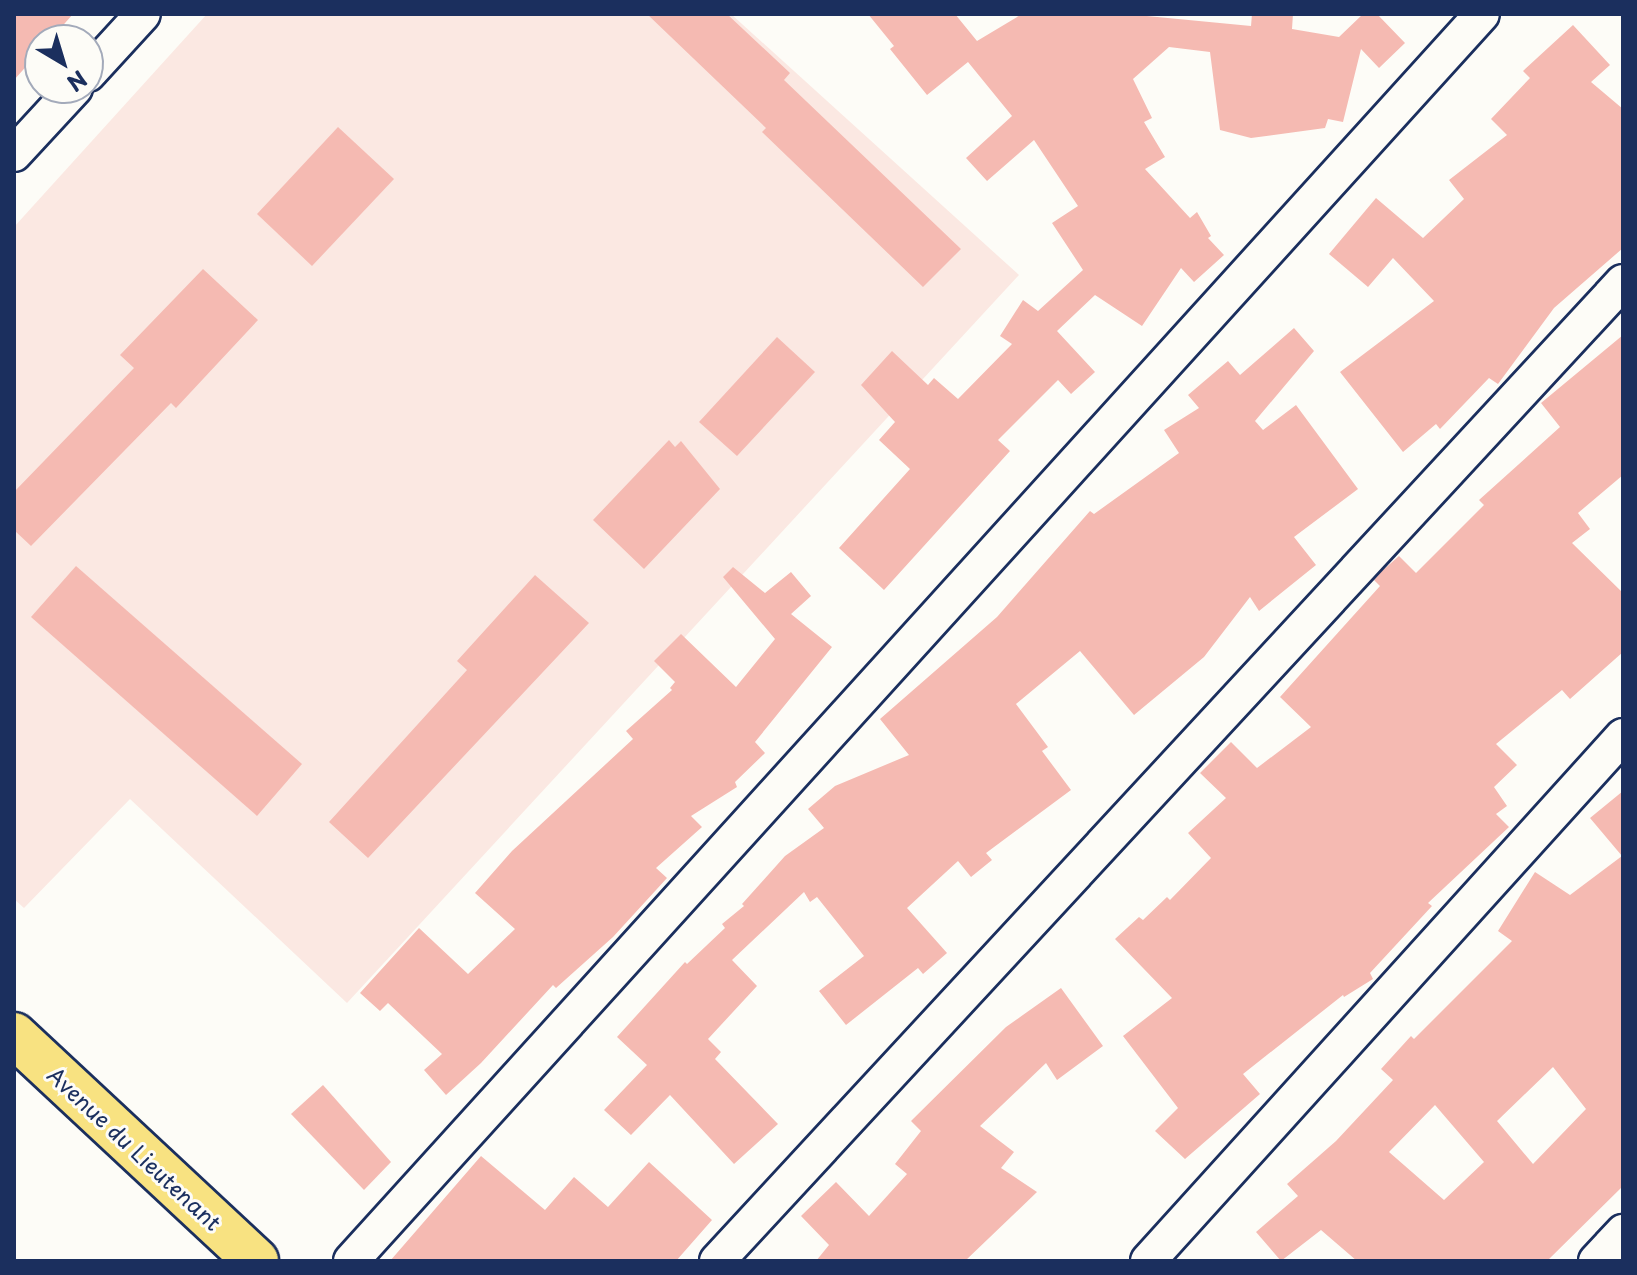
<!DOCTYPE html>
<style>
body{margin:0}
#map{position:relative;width:1637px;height:1275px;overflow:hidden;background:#fdfcf7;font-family:"Playpen Sans",sans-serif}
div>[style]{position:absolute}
.built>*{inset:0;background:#fbe8e2}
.building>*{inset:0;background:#f5bab2}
.roads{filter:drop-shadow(2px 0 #1b2f5e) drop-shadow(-2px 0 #1b2f5e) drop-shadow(0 2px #1b2f5e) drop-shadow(0 -2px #1b2f5e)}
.street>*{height:34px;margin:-17px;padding:0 17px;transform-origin:17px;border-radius:17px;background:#fdfcf7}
.primary>*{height:44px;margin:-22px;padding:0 22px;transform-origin:22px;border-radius:22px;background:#f8e281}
span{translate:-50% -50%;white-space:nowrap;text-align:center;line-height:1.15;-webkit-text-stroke:6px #fdfcf7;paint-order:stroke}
.street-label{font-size:22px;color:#1b2f5e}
.frame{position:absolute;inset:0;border:16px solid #1b2f5e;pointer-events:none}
.north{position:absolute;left:24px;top:24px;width:80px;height:80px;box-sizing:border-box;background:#fdfcf7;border:2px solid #a3aaba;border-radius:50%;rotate:142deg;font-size:22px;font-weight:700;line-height:32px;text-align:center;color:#1b2f5e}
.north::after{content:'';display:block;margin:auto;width:28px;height:36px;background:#1b2f5e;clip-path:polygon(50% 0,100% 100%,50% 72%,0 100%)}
</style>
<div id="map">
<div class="built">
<i style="clip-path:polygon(207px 14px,731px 14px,1019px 275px,347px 1003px,130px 799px,24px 908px,14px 899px,14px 227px)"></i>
</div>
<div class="building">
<i style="clip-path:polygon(14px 14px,73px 14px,50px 40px,40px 40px,40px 51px,14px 80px)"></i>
<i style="clip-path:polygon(647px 14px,727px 14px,790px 73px,784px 80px,961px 249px,923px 287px,762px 132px,766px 128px)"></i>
<i style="clip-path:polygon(868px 14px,955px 14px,977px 41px,1022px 14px,1126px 14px,1251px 26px,1252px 14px,1293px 14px,1292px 29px,1339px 37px,1363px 14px,1377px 14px,1405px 43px,1379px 68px,1361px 49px,1343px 122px,1328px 119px,1325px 128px,1251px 138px,1220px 130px,1210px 52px,1169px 47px,1133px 79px,1152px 118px,1144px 122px,1165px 157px,1145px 169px,1190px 218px,1197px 212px,1211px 236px,1208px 238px,1224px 255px,1194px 282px,1181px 268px,1142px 326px,1095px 295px,1057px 331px,1095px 372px,1071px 394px,1058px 380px,998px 440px,1010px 451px,884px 590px,839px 548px,910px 469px,879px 440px,895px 422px,861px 385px,892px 351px,928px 385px,934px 378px,958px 399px,1012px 344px,1000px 336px,1023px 300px,1038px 311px,1083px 270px,1052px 223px,1078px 206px,1034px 140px,987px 181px,966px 158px,1012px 116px,968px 62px,927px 95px,890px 49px,894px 46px)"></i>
<i style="clip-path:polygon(1573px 25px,1610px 65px,1591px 82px,1623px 109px,1623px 248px,1554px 308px,1498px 384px,1489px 378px,1440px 429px,1436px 424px,1403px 452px,1340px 372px,1434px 301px,1393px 258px,1368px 287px,1329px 254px,1376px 198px,1423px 238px,1464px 199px,1449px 180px,1507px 135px,1491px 119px,1530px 78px,1523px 71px)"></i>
<i style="clip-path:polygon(338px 127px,394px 179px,312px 266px,257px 214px)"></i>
<i style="clip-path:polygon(203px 269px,258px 320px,176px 408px,171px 403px,31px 546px,14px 530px,14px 492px,134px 368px,120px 355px)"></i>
<i style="clip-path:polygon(1294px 328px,1314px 351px,1255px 421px,1263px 430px,1296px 405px,1358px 489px,1294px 537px,1316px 565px,1259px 611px,1250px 597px,1204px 657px,1134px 715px,1080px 651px,1016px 704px,1048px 747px,1042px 751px,1071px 790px,986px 853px,992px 860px,971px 877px,958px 861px,907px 908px,947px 953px,923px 974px,918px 968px,846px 1025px,819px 991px,864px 956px,817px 897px,810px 902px,804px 892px,732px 960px,757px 986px,708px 1039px,721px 1052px,715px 1059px,778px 1124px,734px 1164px,670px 1095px,631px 1135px,604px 1110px,647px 1065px,617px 1037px,685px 962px,687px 964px,725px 928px,722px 924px,744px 906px,742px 904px,785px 856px,824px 828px,808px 809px,835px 786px,909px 755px,880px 719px,997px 617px,1090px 511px,1094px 514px,1179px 453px,1164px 430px,1199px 408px,1188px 395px,1228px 361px,1240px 375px)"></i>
<i style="clip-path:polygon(1623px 335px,1623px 475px,1578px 513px,1590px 529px,1572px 543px,1623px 593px,1623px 652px,1570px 699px,1562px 690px,1496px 744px,1517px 765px,1494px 787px,1507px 806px,1496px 814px,1509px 827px,1428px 903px,1432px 906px,1370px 973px,1373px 979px,1344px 997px,1343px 995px,1243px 1074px,1260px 1094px,1185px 1159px,1155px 1131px,1178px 1108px,1123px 1036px,1172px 998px,1115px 939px,1139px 917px,1143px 920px,1167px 897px,1170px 900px,1211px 858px,1188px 833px,1226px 798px,1200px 773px,1231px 742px,1257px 768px,1311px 727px,1280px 697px,1380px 586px,1374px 580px,1382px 571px,1399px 556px,1416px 573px,1484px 505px,1479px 500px,1560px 427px,1541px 403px)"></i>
<i style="clip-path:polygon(777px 337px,815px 372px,737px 456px,699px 422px)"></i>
<i style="clip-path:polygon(669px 440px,675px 447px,681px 441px,720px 489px,644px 569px,593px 520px)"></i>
<i style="clip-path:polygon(76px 566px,302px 764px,257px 816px,31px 617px)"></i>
<i style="clip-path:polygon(733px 567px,765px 593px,791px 572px,811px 596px,791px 614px,832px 647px,755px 742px,765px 753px,735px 782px,737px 787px,691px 816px,702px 827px,656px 868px,667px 878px,613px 937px,556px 988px,553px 985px,481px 1063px,446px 1095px,424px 1070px,442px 1054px,388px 1003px,380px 1011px,360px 993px,419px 928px,468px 974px,515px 929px,475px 893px,512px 851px,633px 739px,626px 731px,672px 690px,670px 688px,675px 682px,654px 661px,681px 634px,736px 687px,775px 639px,723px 577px)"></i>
<i style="clip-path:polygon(535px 575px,589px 623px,368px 858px,329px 822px,467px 670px,457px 661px)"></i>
<i style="clip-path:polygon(evenodd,1623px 791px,1623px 1186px,1547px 1261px,1357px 1261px,1321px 1230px,1281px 1261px,1256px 1232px,1298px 1196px,1287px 1184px,1336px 1141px,1393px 1080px,1381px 1069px,1411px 1036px,1414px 1039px,1512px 941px,1498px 931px,1535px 872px,1570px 895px,1622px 856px,1590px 818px,1623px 791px,1553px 1067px,1586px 1109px,1533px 1164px,1497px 1121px,1553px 1067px,1623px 791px,1435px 1105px,1484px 1162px,1444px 1200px,1389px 1152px,1435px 1105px)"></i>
<i style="clip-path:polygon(1061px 988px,1103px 1046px,1057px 1080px,1046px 1063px,980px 1126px,1014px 1152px,1001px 1168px,1037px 1192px,965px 1261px,816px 1261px,829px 1245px,801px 1216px,836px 1182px,869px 1216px,907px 1174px,895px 1164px,921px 1131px,911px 1121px,1006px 1027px)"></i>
<i style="clip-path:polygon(323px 1085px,391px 1162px,364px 1190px,291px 1114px)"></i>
<i style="clip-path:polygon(481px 1156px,545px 1210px,574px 1177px,608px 1207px,649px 1162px,712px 1220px,676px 1261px,390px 1261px)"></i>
</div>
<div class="roads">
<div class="street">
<i style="left:88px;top:74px;width:81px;rotate:-47.5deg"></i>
<i style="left:14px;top:154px;width:90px;rotate:-47.3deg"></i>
<i style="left:351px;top:1261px;width:1683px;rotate:-47.79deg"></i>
<i style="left:717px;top:1261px;width:1334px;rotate:-47.22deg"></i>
<i style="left:1148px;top:1261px;width:708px;rotate:-47.86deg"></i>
<i style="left:1596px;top:1261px;width:40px;rotate:-47deg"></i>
</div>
<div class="primary">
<i style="left:14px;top:1035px;width:331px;rotate:43deg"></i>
</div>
</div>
<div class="street-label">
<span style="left:135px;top:1148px;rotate:43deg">Avenue du Lieutenant</span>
</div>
<div class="frame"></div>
<div class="north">N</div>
</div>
